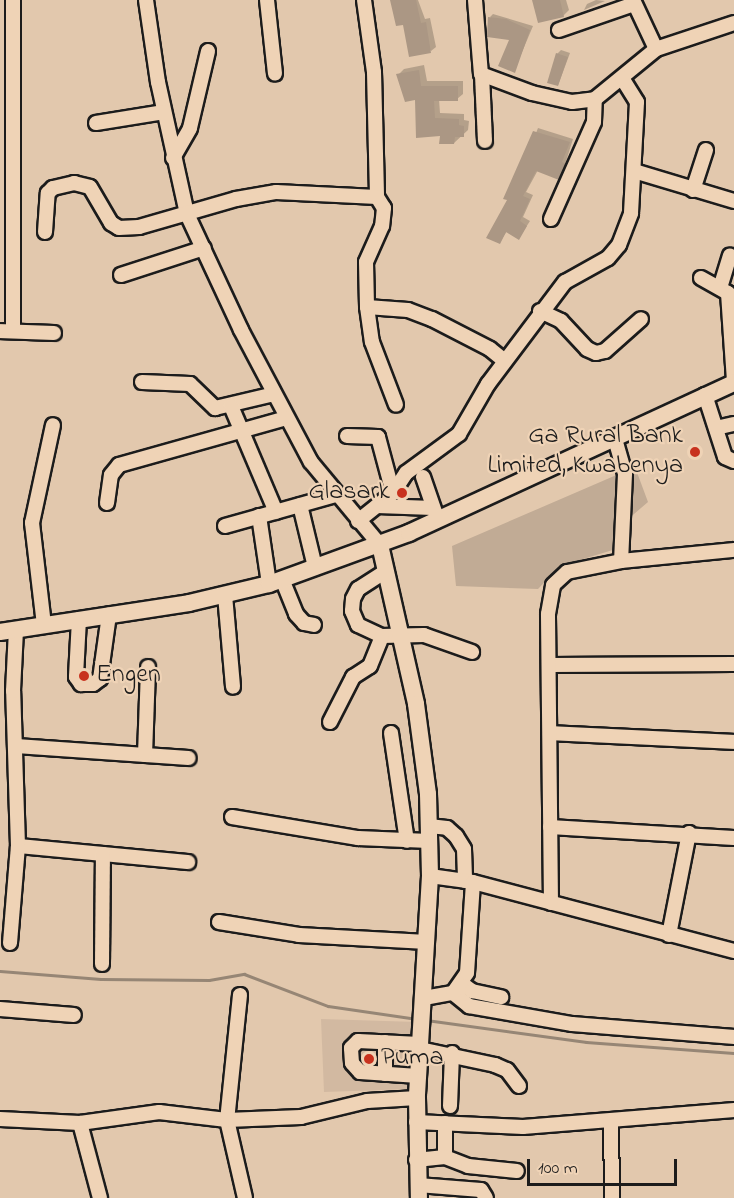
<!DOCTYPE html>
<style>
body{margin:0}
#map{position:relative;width:734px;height:1198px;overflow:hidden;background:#e2c8ad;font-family:"Indie Flower",sans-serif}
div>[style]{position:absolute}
.built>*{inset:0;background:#d2b9a1}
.green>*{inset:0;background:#c1ab95}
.shadow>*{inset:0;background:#0003}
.stream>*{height:3px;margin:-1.5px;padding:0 1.5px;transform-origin:1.5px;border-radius:1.5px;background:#968675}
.building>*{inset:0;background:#ab9784}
.roads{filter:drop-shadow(2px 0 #1c1c1c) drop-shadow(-2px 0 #1c1c1c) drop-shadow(0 2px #1c1c1c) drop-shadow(0 -2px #1c1c1c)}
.minor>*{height:14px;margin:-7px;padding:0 7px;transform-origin:7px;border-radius:7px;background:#efd3b6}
.major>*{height:16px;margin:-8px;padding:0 8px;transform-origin:8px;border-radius:8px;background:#efd3b6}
.dots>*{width:16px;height:16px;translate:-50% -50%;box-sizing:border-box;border:3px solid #efd3b6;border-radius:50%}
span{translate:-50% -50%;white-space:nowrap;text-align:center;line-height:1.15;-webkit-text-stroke:4.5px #efd3b6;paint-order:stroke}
.poi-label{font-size:26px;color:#1c1c1c}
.right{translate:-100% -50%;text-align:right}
.left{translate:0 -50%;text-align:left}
.scale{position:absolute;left:527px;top:1159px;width:150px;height:27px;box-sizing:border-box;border:3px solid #1c1c1c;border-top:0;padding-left:8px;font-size:18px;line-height:21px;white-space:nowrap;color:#1c1c1c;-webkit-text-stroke:4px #efd3b6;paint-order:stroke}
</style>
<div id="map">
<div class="built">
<i style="clip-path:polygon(321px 1019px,417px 1022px,411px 1089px,324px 1092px)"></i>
</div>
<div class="green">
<i style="clip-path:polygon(635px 467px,648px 502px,620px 526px,616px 549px,560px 566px,538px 589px,456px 586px,452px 546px)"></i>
</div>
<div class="shadow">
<i style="clip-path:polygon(392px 0,418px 0,425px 19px,430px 18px,436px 47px,431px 51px,404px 23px)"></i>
<i style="clip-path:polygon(534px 0,566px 0,569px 10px,563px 16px)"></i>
<i style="clip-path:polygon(596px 0,605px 1px,584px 10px,587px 4px)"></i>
<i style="clip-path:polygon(493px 14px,533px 26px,514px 71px,511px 39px,490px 17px)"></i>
<i style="clip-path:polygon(561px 50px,570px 53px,558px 85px,557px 54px)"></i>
<i style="clip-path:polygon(424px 65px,427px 81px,463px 81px,463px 94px,457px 99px,439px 99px,440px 113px,464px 114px,464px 120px,469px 121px,468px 130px,454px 143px,441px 135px,398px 75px,404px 69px)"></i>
<i style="clip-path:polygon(538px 128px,573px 139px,562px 174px,558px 178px,538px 170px,526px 192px,533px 195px,523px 217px,530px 221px,519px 238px,507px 231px,500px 242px,509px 200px)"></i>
</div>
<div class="stream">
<i style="left:0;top:971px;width:101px;rotate:4.5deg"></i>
<i style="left:101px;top:979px;width:108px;rotate:0.5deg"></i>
<i style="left:209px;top:980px;width:36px;rotate:-10deg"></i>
<i style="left:244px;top:974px;width:90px;rotate:20.9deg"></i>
<i style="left:328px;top:1006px;width:90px;rotate:8.3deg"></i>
<i style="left:426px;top:1020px;width:162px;rotate:7.8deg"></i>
<i style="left:586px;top:1042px;width:148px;rotate:4.3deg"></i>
</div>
<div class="building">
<i style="clip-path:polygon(390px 0,416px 0,421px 23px,426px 22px,431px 53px,409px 57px,403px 25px,396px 26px)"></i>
<i style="clip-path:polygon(532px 0,560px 0,564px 17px,538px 23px)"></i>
<i style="clip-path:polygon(488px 17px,506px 19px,530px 30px,515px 73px,498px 66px,509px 40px,487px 37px)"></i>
<i style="clip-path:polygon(556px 53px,568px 57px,558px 86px,547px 83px)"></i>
<i style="clip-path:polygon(419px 70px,421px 86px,458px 86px,458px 101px,434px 101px,435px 118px,459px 119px,459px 125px,464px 126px,464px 137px,455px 137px,454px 144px,439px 144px,440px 136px,416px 138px,415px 100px,405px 102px,396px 74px)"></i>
<i style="clip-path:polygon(533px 131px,570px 142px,562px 162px,566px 164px,559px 180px,536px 171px,523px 196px,530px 199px,520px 221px,527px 226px,519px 240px,506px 232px,500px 244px,486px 238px,507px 200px,503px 199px)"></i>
</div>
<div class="roads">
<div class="minor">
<i style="left:13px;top:0;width:331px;rotate:90deg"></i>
<i style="left:146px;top:0;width:83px;rotate:81.7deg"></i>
<i style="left:158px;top:82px;width:135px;rotate:77.6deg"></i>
<i style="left:187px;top:214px;width:128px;rotate:65deg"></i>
<i style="left:241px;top:330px;width:149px;rotate:62.1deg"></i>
<i style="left:311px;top:462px;width:108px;rotate:50.3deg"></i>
<i style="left:267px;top:0;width:74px;rotate:83.8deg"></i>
<i style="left:364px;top:0;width:73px;rotate:82.1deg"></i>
<i style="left:374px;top:72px;width:125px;rotate:88.6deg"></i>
<i style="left:377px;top:197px;width:13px;rotate:58deg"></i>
<i style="left:384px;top:208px;width:18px;rotate:96deg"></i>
<i style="left:382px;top:226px;width:39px;rotate:114deg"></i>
<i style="left:366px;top:262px;width:45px;rotate:88.7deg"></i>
<i style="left:367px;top:307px;width:35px;rotate:82deg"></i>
<i style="left:372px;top:342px;width:67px;rotate:69.1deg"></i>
<i style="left:475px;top:0;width:74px;rotate:85.4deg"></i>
<i style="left:481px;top:74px;width:54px;rotate:20.4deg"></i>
<i style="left:532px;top:93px;width:41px;rotate:12.7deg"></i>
<i style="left:572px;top:102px;width:23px;rotate:-7deg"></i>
<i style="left:595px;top:99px;width:79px;rotate:-39.3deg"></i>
<i style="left:656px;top:49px;width:82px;rotate:-18.4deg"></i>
<i style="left:633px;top:0;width:54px;rotate:64.9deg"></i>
<i style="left:559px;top:30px;width:79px;rotate:-19.1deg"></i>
<i style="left:482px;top:75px;width:66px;rotate:87.4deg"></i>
<i style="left:96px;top:123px;width:69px;rotate:-9.2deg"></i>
<i style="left:173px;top:158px;width:34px;rotate:-60deg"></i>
<i style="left:190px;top:128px;width:79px;rotate:-76.8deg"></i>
<i style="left:634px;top:171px;width:104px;rotate:16.7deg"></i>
<i style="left:693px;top:190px;width:42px;rotate:-72deg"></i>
<i style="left:551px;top:219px;width:106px;rotate:-66.1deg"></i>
<i style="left:594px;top:122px;width:23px;rotate:-88deg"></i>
<i style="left:45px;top:232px;width:39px;rotate:-86deg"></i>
<i style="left:48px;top:193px;width:7px;rotate:-45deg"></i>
<i style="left:53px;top:188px;width:22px;rotate:-13deg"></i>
<i style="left:74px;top:183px;width:16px;rotate:14deg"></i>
<i style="left:90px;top:187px;width:42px;rotate:59.7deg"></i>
<i style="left:111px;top:223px;width:9px;rotate:32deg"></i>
<i style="left:119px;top:228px;width:20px;rotate:-3deg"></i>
<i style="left:139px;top:227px;width:101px;rotate:-16.1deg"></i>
<i style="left:236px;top:199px;width:41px;rotate:-9.9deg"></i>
<i style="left:276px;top:192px;width:101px;rotate:2.8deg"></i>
<i style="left:121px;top:275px;width:87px;rotate:-18deg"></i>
<i style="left:701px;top:278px;width:31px;rotate:29deg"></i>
<i style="left:728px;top:293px;width:89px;rotate:86.1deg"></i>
<i style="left:720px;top:288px;width:34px;rotate:-73deg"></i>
<i style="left:367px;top:307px;width:41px;rotate:4.2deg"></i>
<i style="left:408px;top:310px;width:26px;rotate:21deg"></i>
<i style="left:432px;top:319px;width:65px;rotate:27.3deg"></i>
<i style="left:490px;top:349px;width:19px;rotate:39deg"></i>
<i style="left:540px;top:311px;width:23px;rotate:25deg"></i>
<i style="left:561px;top:321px;width:38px;rotate:47deg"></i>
<i style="left:587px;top:349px;width:10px;rotate:24deg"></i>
<i style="left:596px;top:353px;width:9px;rotate:-13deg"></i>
<i style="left:605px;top:351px;width:48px;rotate:-41.6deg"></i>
<i style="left:0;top:331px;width:54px;rotate:2.1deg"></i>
<i style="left:142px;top:382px;width:48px;rotate:2.4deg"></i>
<i style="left:190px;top:384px;width:35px;rotate:44deg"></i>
<i style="left:215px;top:408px;width:61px;rotate:-13.3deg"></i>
<i style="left:705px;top:395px;width:65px;rotate:72.1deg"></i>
<i style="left:725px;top:457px;width:10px;rotate:24deg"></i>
<i style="left:231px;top:406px;width:115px;rotate:67deg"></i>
<i style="left:716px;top:428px;width:18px;rotate:-13deg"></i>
<i style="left:347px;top:436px;width:31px;rotate:2deg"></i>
<i style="left:378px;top:437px;width:58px;rotate:75deg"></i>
<i style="left:615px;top:439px;width:36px;rotate:74deg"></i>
<i style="left:625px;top:474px;width:87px;rotate:92.6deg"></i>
<i style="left:423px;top:477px;width:37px;rotate:71deg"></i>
<i style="left:107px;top:503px;width:28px;rotate:-82deg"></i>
<i style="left:111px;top:475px;width:13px;rotate:-51deg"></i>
<i style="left:119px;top:465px;width:173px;rotate:-15.7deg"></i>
<i style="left:300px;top:505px;width:64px;rotate:76.4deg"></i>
<i style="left:377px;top:506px;width:56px;rotate:2deg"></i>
<i style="left:259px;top:516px;width:69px;rotate:81.6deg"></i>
<i style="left:358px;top:521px;width:45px;rotate:-38.7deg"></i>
<i style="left:393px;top:493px;width:24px;rotate:-57deg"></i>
<i style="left:406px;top:473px;width:66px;rotate:-36.3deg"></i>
<i style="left:459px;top:434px;width:58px;rotate:-59.9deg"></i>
<i style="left:488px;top:384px;width:128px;rotate:-53deg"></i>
<i style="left:565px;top:282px;width:49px;rotate:-29.2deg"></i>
<i style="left:608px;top:258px;width:17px;rotate:-50deg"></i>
<i style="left:619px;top:245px;width:34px;rotate:-69deg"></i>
<i style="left:631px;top:213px;width:111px;rotate:-86.9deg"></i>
<i style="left:637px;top:102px;width:28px;rotate:-122deg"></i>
<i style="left:225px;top:526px;width:114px;rotate:-15.7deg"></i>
<i style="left:386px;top:571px;width:33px;rotate:147deg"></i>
<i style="left:358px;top:589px;width:11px;rotate:117deg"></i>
<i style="left:353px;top:599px;width:12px;rotate:95deg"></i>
<i style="left:352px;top:611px;width:15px;rotate:67deg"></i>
<i style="left:358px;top:625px;width:26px;rotate:25deg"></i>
<i style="left:382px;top:636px;width:42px;rotate:-1.4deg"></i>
<i style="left:424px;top:635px;width:51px;rotate:19.5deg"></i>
<i style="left:282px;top:579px;width:38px;rotate:68deg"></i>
<i style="left:296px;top:614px;width:12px;rotate:48deg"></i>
<i style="left:304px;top:623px;width:10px;rotate:11deg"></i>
<i style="left:225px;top:595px;width:92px;rotate:85deg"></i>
<i style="left:79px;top:619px;width:58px;rotate:93deg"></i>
<i style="left:76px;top:677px;width:9px;rotate:54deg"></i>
<i style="left:81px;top:684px;width:12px"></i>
<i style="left:93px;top:684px;width:9px;rotate:-36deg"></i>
<i style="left:100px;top:679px;width:65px;rotate:-82deg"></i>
<i style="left:44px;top:625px;width:103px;rotate:-96.7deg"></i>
<i style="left:32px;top:523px;width:100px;rotate:-77.9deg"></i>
<i style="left:550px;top:665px;width:184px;rotate:-0.3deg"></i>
<i style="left:330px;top:722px;width:51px;rotate:-62.9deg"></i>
<i style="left:353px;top:677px;width:20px;rotate:-33deg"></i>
<i style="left:370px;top:666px;width:32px;rotate:-68deg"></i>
<i style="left:391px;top:733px;width:109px;rotate:81.6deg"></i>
<i style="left:550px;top:733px;width:184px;rotate:2.8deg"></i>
<i style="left:16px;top:746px;width:173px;rotate:4deg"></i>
<i style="left:145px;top:755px;width:88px;rotate:-88deg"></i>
<i style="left:232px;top:817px;width:128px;rotate:9.5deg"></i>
<i style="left:358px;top:838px;width:71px;rotate:2.4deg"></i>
<i style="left:429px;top:826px;width:18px;rotate:6deg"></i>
<i style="left:447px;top:828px;width:12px;rotate:42deg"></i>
<i style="left:456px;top:836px;width:15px;rotate:58deg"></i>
<i style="left:464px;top:849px;width:32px;rotate:88deg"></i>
<i style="left:550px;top:827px;width:184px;rotate:3.4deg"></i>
<i style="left:18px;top:846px;width:171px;rotate:5.4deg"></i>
<i style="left:430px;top:876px;width:43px;rotate:7.9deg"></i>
<i style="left:473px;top:882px;width:270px;rotate:14.8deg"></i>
<i style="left:551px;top:903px;width:289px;rotate:-90.6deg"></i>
<i style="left:548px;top:614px;width:29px;rotate:-80deg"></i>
<i style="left:553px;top:585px;width:19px;rotate:-43deg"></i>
<i style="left:567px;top:572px;width:55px;rotate:-11.5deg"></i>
<i style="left:621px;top:561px;width:114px;rotate:-5.6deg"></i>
<i style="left:219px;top:922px;width:81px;rotate:9.2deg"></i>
<i style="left:299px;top:935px;width:128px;rotate:3.1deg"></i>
<i style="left:669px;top:935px;width:104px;rotate:-78.9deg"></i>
<i style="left:10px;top:943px;width:97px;rotate:-85.3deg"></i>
<i style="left:18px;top:846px;width:155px;rotate:-91.8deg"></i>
<i style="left:13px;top:691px;width:61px;rotate:-87.2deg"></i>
<i style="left:102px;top:964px;width:110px;rotate:-89.5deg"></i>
<i style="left:461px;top:983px;width:14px;rotate:36deg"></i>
<i style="left:472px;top:991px;width:30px;rotate:12deg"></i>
<i style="left:453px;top:993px;width:21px;rotate:39deg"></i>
<i style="left:469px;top:1006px;width:105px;rotate:9.9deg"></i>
<i style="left:572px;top:1024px;width:163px;rotate:4.6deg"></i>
<i style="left:240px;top:995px;width:126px;rotate:95.9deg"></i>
<i style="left:227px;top:1120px;width:80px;rotate:77deg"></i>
<i style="left:424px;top:998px;width:29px;rotate:-10deg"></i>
<i style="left:453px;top:993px;width:24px;rotate:-55deg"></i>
<i style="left:467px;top:973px;width:91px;rotate:-86.2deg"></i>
<i style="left:0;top:1009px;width:74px;rotate:4.6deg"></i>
<i style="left:420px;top:1049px;width:77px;rotate:12deg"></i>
<i style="left:495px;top:1065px;width:13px;rotate:23deg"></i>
<i style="left:507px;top:1070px;width:20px;rotate:53deg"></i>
<i style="left:385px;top:1074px;width:32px;rotate:-90deg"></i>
<i style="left:418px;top:1076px;width:58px;rotate:-176.1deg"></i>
<i style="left:360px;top:1072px;width:12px;rotate:-132deg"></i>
<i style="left:352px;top:1063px;width:15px;rotate:-94deg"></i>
<i style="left:351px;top:1048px;width:10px;rotate:-45deg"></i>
<i style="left:358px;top:1041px;width:62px;rotate:2.8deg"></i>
<i style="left:450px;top:1106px;width:53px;rotate:-87.8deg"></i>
<i style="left:0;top:1119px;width:80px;rotate:2.9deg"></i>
<i style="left:80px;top:1123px;width:80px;rotate:-7.9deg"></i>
<i style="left:159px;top:1112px;width:68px;rotate:6.7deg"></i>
<i style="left:227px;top:1120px;width:74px;rotate:-2.3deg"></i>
<i style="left:301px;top:1117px;width:68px;rotate:-13.6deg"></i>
<i style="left:367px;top:1101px;width:50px;rotate:-3.4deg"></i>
<i style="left:416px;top:1122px;width:107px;rotate:2.7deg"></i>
<i style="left:523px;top:1127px;width:212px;rotate:-4.6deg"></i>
<i style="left:611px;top:1122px;width:76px;rotate:89.2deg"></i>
<i style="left:80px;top:1123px;width:78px;rotate:75.1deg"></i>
<i style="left:445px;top:1123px;width:34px;rotate:90deg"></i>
<i style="left:416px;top:1160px;width:29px;rotate:-6deg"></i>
<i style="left:445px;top:1157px;width:25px;rotate:21deg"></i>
<i style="left:468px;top:1166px;width:49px;rotate:5.8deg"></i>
<i style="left:418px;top:1185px;width:63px;rotate:4.5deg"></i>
<i style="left:481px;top:1190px;width:9px;rotate:58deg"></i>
</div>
<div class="major">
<i style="left:380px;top:545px;width:163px;rotate:77.2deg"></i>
<i style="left:416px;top:704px;width:91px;rotate:82.4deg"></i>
<i style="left:428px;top:794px;width:82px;rotate:88.6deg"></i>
<i style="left:430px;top:876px;width:222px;rotate:93.4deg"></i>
<i style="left:417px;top:1098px;width:100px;rotate:88.9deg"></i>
<i style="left:0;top:632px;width:191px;rotate:-8.7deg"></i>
<i style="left:189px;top:603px;width:82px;rotate:-13.4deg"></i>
<i style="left:269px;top:584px;width:149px;rotate:-20deg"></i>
<i style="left:409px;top:533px;width:358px;rotate:-24.8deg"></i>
</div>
</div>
<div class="dots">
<i style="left:695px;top:452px;background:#c8321e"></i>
<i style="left:402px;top:493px;background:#c8321e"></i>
<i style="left:84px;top:676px;background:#c8321e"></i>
<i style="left:369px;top:1059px;background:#c8321e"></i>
</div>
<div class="poi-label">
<span class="right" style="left:683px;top:452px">Ga Rural Bank<br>Limited, Kwabenya</span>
<span class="right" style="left:390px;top:493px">Glasark</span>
<span class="left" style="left:96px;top:676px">Engen</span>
<span class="left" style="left:381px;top:1059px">Puma</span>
</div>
<div class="scale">100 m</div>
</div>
